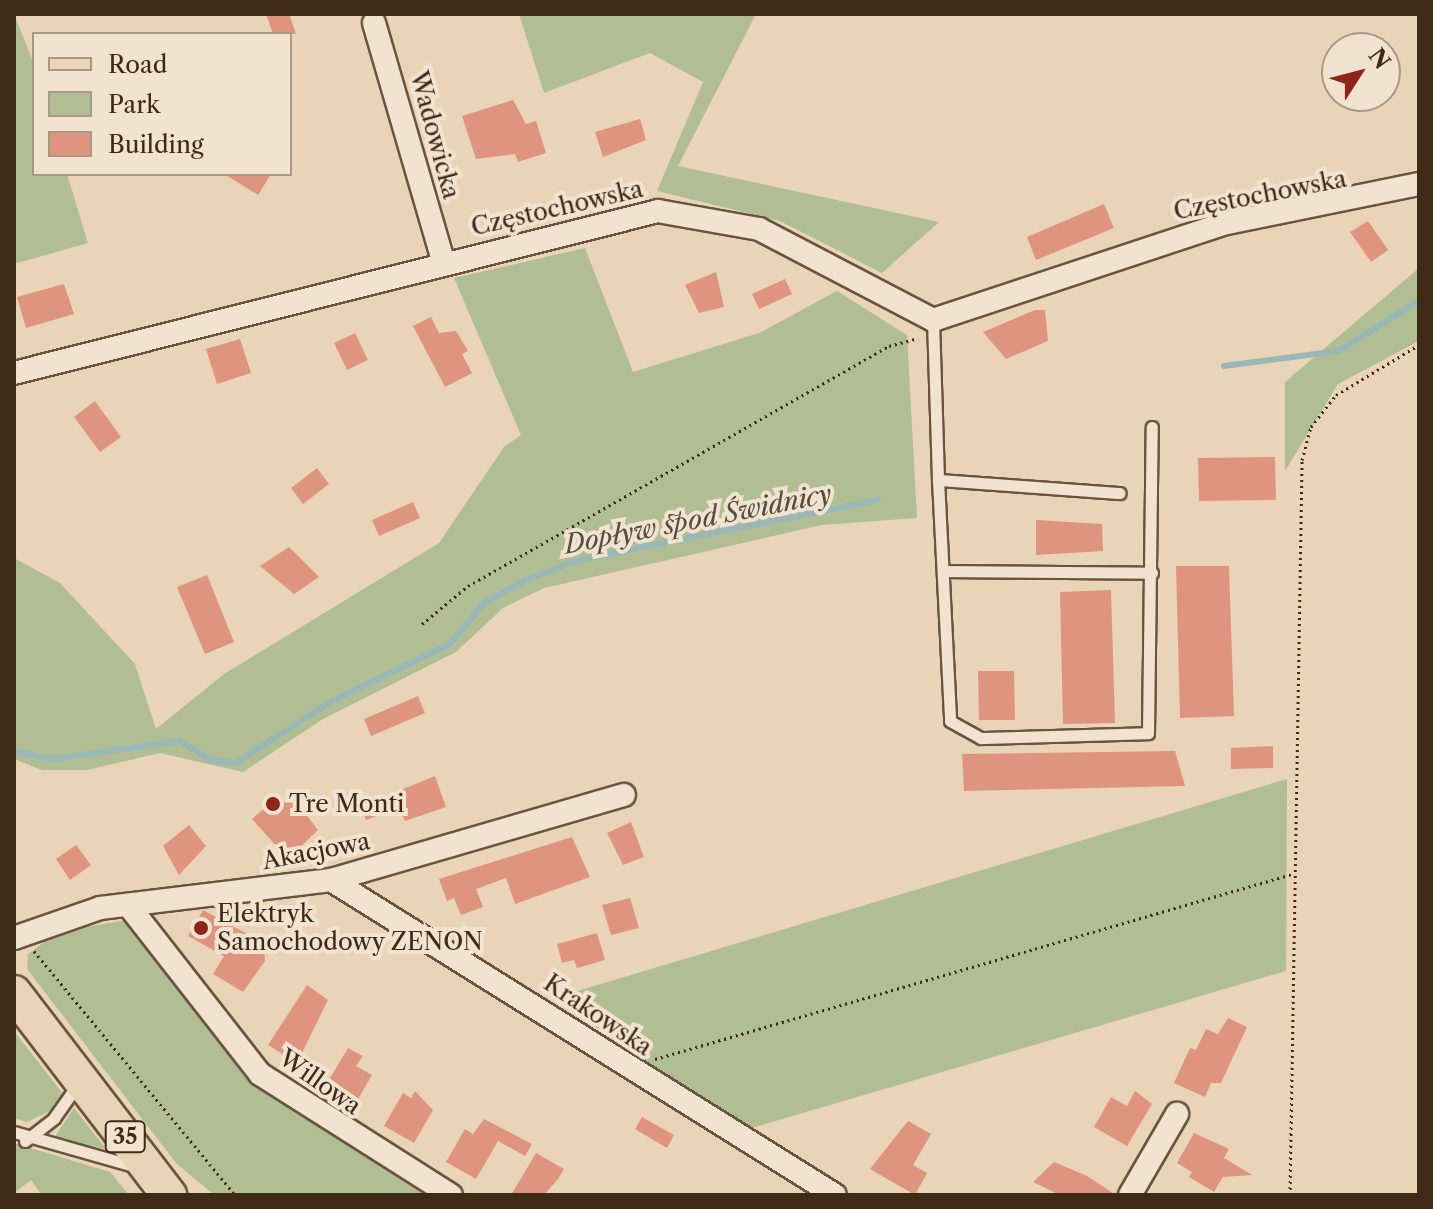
<!DOCTYPE html>
<meta charset="utf-8">
<style>
body{margin:0}
#map{position:relative;width:1433px;height:1209px;overflow:hidden;background:#e9d4b7;font-family:"Libre Caslon Text",serif}
div>[style]{position:absolute}
.green>*{inset:0;background:#b1be93}
.stream>*{height:6px;margin:-3px;padding:0 3px;transform-origin:3px;border-radius:3px;background:#9ab7b7}
.building>*{inset:0;background:#df9480}
.path>*{height:3px;margin-top:-1.5px;transform-origin:0;background:repeating-linear-gradient(90deg,#3e2b17 0 2px,transparent 0 6px)}
.roads{filter:drop-shadow(2px 0 #69553f) drop-shadow(-2px 0 #69553f) drop-shadow(0 2px #69553f) drop-shadow(0 -2px #69553f)}
.lane>*{height:11px;margin:-5.5px;padding:0 5.5px;transform-origin:5.5px;border-radius:5.5px;background:#f1e3d0}
.street>*{height:22px;margin:-11px;padding:0 11px;transform-origin:11px;border-radius:11px;background:#f1e3d0}
.primary>*{height:34px;margin:-17px;padding:0 17px;transform-origin:17px;border-radius:17px;background:#e9d4b7}
.dots>*{width:22px;height:22px;translate:-50% -50%;box-sizing:border-box;border:4px solid #f1e3d0;border-radius:50%}
span{translate:-50% -50%;white-space:nowrap;text-align:center;line-height:1.15;-webkit-text-stroke:8px #f1e3d0;paint-order:stroke}
.shield-label span{padding:2px 6px;background:#f1e3d0;border:2px solid;border-radius:6px;-webkit-text-stroke-width:0}
.shield-label{font-size:22px;color:#3e2b17;font-weight:700}
.street-label{font-size:24px;color:#3e2b17}
.poi-label{font-size:24px;color:#3e2b17}
.left{translate:0 -50%;text-align:left}
.water-label{font-size:26px;color:#554e3f;font-style:italic}
.frame{position:absolute;inset:0;border:16px solid #3e2b17;pointer-events:none}
.legend{position:absolute;left:32px;top:32px;width:260px;height:144px;box-sizing:border-box;background:#f1e3d0;border:2px solid #a99986;margin:0;padding:10px 14px;list-style:none;font-size:24px;color:#3e2b17}
.legend li{display:flex;align-items:center;gap:16px;height:40px}
.legend b{width:40px;border:2px solid #a99986}
.north{position:absolute;left:1321px;top:32px;width:80px;height:80px;box-sizing:border-box;background:#f1e3d0;border:2px solid #a99986;border-radius:50%;rotate:54deg;font-size:22px;font-weight:700;line-height:32px;text-align:center;color:#3e2b17}
.north::after{content:'';display:block;margin:auto;width:28px;height:36px;background:#8f2418;clip-path:polygon(50% 0,100% 100%,50% 72%,0 100%)}
</style>
<div id="map">
<div class="green">
<i style="clip-path:polygon(14px 14px,34px 64px,34px 174px,67px 174px,88px 243px,14px 264px)"></i>
<i style="clip-path:polygon(519px 14px,756px 14px,678px 166px,939px 222px,882px 273px,780px 221px,657px 191px,703px 82px,650px 53px,544px 93px)"></i>
<i style="clip-path:polygon(585px 248px,633px 372px,759px 333px,837px 291px,907px 335px,917px 518px,822px 525px,544px 588px,503px 608px,456px 652px,323px 719px,243px 772px,160px 753px,87px 770px,42px 770px,14px 759px,14px 558px,60px 583px,135px 664px,156px 729px,224px 674px,439px 543px,504px 447px,521px 435px,454px 278px)"></i>
<i style="clip-path:polygon(1419px 268px,1419px 341px,1338px 384px,1285px 471px,1285px 382px)"></i>
<i style="clip-path:polygon(1287px 779px,1286px 971px,745px 1130px,554px 998px)"></i>
<i style="clip-path:polygon(126px 920px,259px 1088px,429px 1195px,214px 1195px,176px 1163px,27px 969px,28px 954px,58px 932px)"></i>
<i style="clip-path:polygon(14px 1031px,63px 1094px,52px 1110px,27px 1122px,14px 1118px)"></i>
<i style="clip-path:polygon(74px 1108px,106px 1149px,54px 1138px)"></i>
<i style="clip-path:polygon(14px 1143px,110px 1172px,129px 1195px,42px 1195px,31px 1180px,14px 1193px)"></i>
</div>
<div class="stream">
<i style="left:1224px;top:366px;width:115px;rotate:-7.5deg"></i>
<i style="left:1338px;top:351px;width:95px;rotate:-31.7deg"></i>
<i style="left:14px;top:751px;width:39px;rotate:12deg"></i>
<i style="left:52px;top:759px;width:129px;rotate:-8deg"></i>
<i style="left:180px;top:741px;width:36px;rotate:32deg"></i>
<i style="left:211px;top:760px;width:25px;rotate:7deg"></i>
<i style="left:236px;top:763px;width:114px;rotate:-32.9deg"></i>
<i style="left:332px;top:701px;width:131px;rotate:-25.8deg"></i>
<i style="left:450px;top:644px;width:53px;rotate:-50.3deg"></i>
<i style="left:484px;top:603px;width:46px;rotate:-28.8deg"></i>
<i style="left:524px;top:581px;width:55px;rotate:-21.4deg"></i>
<i style="left:575px;top:561px;width:309px;rotate:-11.4deg"></i>
</div>
<div class="building">
<i style="clip-path:polygon(266px 14px,289px 14px,296px 34px,273px 34px)"></i>
<i style="clip-path:polygon(513px 100px,526px 124px,536px 121px,546px 153px,518px 162px,515px 154px,476px 159px,462px 116px)"></i>
<i style="clip-path:polygon(640px 119px,646px 140px,603px 157px,595px 132px)"></i>
<i style="clip-path:polygon(224px 174px,271px 174px,258px 195px)"></i>
<i style="clip-path:polygon(1104px 204px,1114px 228px,1036px 260px,1027px 237px)"></i>
<i style="clip-path:polygon(1368px 221px,1388px 250px,1371px 262px,1350px 232px)"></i>
<i style="clip-path:polygon(716px 272px,724px 307px,699px 313px,685px 285px)"></i>
<i style="clip-path:polygon(785px 279px,792px 294px,759px 309px,752px 294px)"></i>
<i style="clip-path:polygon(64px 284px,74px 314px,26px 328px,17px 297px)"></i>
<i style="clip-path:polygon(1035px 310px,1045px 310px,1048px 341px,1006px 359px,983px 332px)"></i>
<i style="clip-path:polygon(431px 317px,439px 333px,456px 331px,468px 351px,462px 354px,472px 373px,445px 387px,413px 326px)"></i>
<i style="clip-path:polygon(355px 333px,368px 360px,347px 370px,334px 343px)"></i>
<i style="clip-path:polygon(240px 339px,251px 373px,217px 384px,206px 349px)"></i>
<i style="clip-path:polygon(95px 401px,121px 437px,100px 452px,74px 417px)"></i>
<i style="clip-path:polygon(1275px 457px,1276px 500px,1199px 501px,1198px 458px)"></i>
<i style="clip-path:polygon(317px 468px,329px 484px,303px 504px,291px 488px)"></i>
<i style="clip-path:polygon(413px 502px,420px 518px,379px 536px,372px 520px)"></i>
<i style="clip-path:polygon(1036px 520px,1102px 524px,1103px 551px,1036px 555px)"></i>
<i style="clip-path:polygon(289px 547px,319px 577px,294px 594px,260px 566px)"></i>
<i style="clip-path:polygon(1176px 566px,1229px 566px,1234px 716px,1180px 718px)"></i>
<i style="clip-path:polygon(207px 575px,234px 642px,205px 654px,177px 587px)"></i>
<i style="clip-path:polygon(1111px 590px,1115px 723px,1063px 724px,1060px 592px)"></i>
<i style="clip-path:polygon(978px 671px,1014px 671px,1015px 720px,979px 720px)"></i>
<i style="clip-path:polygon(418px 696px,425px 713px,371px 736px,364px 719px)"></i>
<i style="clip-path:polygon(1273px 746px,1273px 768px,1231px 769px,1231px 748px)"></i>
<i style="clip-path:polygon(1175px 751px,1185px 786px,964px 791px,962px 754px)"></i>
<i style="clip-path:polygon(435px 776px,446px 807px,405px 821px,399px 807px,366px 820px,361px 806px)"></i>
<i style="clip-path:polygon(279px 795px,284px 802px,292px 796px,318px 830px,288px 859px,252px 819px)"></i>
<i style="clip-path:polygon(631px 822px,644px 857px,623px 865px,607px 833px)"></i>
<i style="clip-path:polygon(189px 825px,206px 846px,179px 875px,163px 846px)"></i>
<i style="clip-path:polygon(572px 837px,590px 877px,515px 904px,506px 878px,476px 889px,483px 907px,461px 915px,454px 898px,447px 901px,439px 879px)"></i>
<i style="clip-path:polygon(76px 845px,91px 865px,70px 880px,56px 859px)"></i>
<i style="clip-path:polygon(630px 898px,639px 928px,611px 935px,602px 905px)"></i>
<i style="clip-path:polygon(203px 910px,264px 943px,265px 961px,243px 992px,213px 974px,224px 956px,188px 936px)"></i>
<i style="clip-path:polygon(597px 933px,605px 960px,577px 968px,574px 960px,562px 963px,557px 944px)"></i>
<i style="clip-path:polygon(307px 985px,328px 1000px,297px 1063px,268px 1045px)"></i>
<i style="clip-path:polygon(1228px 1018px,1247px 1027px,1221px 1083px,1211px 1083px,1205px 1097px,1174px 1083px,1190px 1048px,1196px 1050px,1206px 1029px,1218px 1034px)"></i>
<i style="clip-path:polygon(348px 1048px,363px 1056px,356px 1066px,372px 1075px,353px 1108px,323px 1090px)"></i>
<i style="clip-path:polygon(415px 1091px,433px 1110px,414px 1143px,384px 1126px,403px 1093px,411px 1098px)"></i>
<i style="clip-path:polygon(1135px 1091px,1152px 1104px,1127px 1146px,1094px 1127px,1111px 1097px,1127px 1106px)"></i>
<i style="clip-path:polygon(642px 1117px,674px 1135px,667px 1148px,635px 1129px)"></i>
<i style="clip-path:polygon(484px 1119px,532px 1144px,525px 1156px,498px 1141px,476px 1179px,446px 1162px,465px 1129px,473px 1134px)"></i>
<i style="clip-path:polygon(908px 1121px,931px 1134px,913px 1165px,927px 1173px,915px 1195px,870px 1169px)"></i>
<i style="clip-path:polygon(1194px 1133px,1229px 1149px,1224px 1158px,1252px 1175px,1223px 1177px,1214px 1192px,1189px 1177px,1192px 1172px,1177px 1163px)"></i>
<i style="clip-path:polygon(536px 1153px,564px 1169px,558px 1179px,544px 1195px,511px 1195px)"></i>
<i style="clip-path:polygon(1054px 1162px,1087px 1176px,1116px 1195px,1060px 1195px,1033px 1182px)"></i>
</div>
<div class="path">
<i style="left:422px;top:624px;width:60px;rotate:-39.6deg"></i>
<i style="left:468px;top:586px;width:485px;rotate:-29.7deg"></i>
<i style="left:889px;top:346px;width:30px;rotate:-15deg"></i>
<i style="left:34px;top:951px;width:316px;rotate:50.5deg"></i>
<i style="left:655px;top:1059px;width:663px;rotate:-16.19deg"></i>
<i style="left:1290px;top:1195px;width:735px;rotate:-89.06deg"></i>
<i style="left:1302px;top:460px;width:34px;rotate:-75deg"></i>
<i style="left:1311px;top:427px;width:41px;rotate:-52deg"></i>
<i style="left:1336px;top:395px;width:97px;rotate:-31.1deg"></i>
</div>
<div class="roads">
<div class="lane">
<i style="left:933px;top:320px;width:160px;rotate:88.2deg"></i>
<i style="left:938px;top:480px;width:182px;rotate:4.1deg"></i>
<i style="left:938px;top:480px;width:241px;rotate:87.1deg"></i>
<i style="left:950px;top:721px;width:35px;rotate:29deg"></i>
<i style="left:981px;top:738px;width:167px;rotate:-1.7deg"></i>
<i style="left:1148px;top:733px;width:306px;rotate:-89.3deg"></i>
<i style="left:943px;top:571px;width:209px;rotate:0.5deg"></i>
<i style="left:14px;top:1132px;width:128px;rotate:15.9deg"></i>
<i style="left:25px;top:1141px;width:37px;rotate:-38deg"></i>
<i style="left:54px;top:1118px;width:42px;rotate:-54.8deg"></i>
</div>
<div class="street">
<i style="left:374px;top:23px;width:248px;rotate:73.8deg"></i>
<i style="left:14px;top:373px;width:664px;rotate:-14.12deg"></i>
<i style="left:658px;top:211px;width:103px;rotate:10.1deg"></i>
<i style="left:759px;top:229px;width:196px;rotate:27.6deg"></i>
<i style="left:933px;top:320px;width:310px;rotate:-18.3deg"></i>
<i style="left:1227px;top:223px;width:196px;rotate:-11.5deg"></i>
<i style="left:331px;top:880px;width:594px;rotate:32.01deg"></i>
<i style="left:128px;top:905px;width:214px;rotate:52deg"></i>
<i style="left:260px;top:1074px;width:226px;rotate:32.4deg"></i>
<i style="left:14px;top:938px;width:91px;rotate:-19.2deg"></i>
<i style="left:100px;top:908px;width:233px;rotate:-6.9deg"></i>
<i style="left:331px;top:880px;width:305px;rotate:-16.2deg"></i>
<i style="left:1130px;top:1195px;width:94px;rotate:-59.9deg"></i>
</div>
<div class="primary">
<i style="left:14px;top:993px;width:255px;rotate:52.5deg"></i>
</div>
</div>
<div class="dots">
<i style="left:273px;top:804px;background:#8f2418"></i>
<i style="left:201px;top:928px;background:#8f2418"></i>
</div>
<div class="shield-label">
<span style="left:125px;top:1137px">35</span>
</div>
<div class="street-label">
<span style="left:435px;top:135px;rotate:75deg">Wadowicka</span>
<span style="left:1260px;top:195px;rotate:-11deg">Częstochowska</span>
<span style="left:557px;top:208px;rotate:-13deg">Częstochowska</span>
<span style="left:316px;top:851px;rotate:-11deg">Akacjowa</span>
<span style="left:598px;top:1015px;rotate:34deg">Krakowska</span>
<span style="left:320px;top:1082px;rotate:35deg">Willowa</span>
</div>
<div class="poi-label">
<span class="left" style="left:289px;top:804px">Tre Monti</span>
<span class="left" style="left:217px;top:928px">Elektryk<br>Samochodowy ZENON</span>
</div>
<div class="water-label">
<span style="left:698px;top:520px;rotate:-11deg">Dopływ spod Świdnicy</span>
</div>
<div class="frame"></div>
<ul class="legend">
<li><b style="height:10px;background:#e9d4b7"></b>Road</li>
<li><b style="height:22px;background:#b1be93"></b>Park</li>
<li><b style="height:22px;background:#df9480"></b>Building</li>
</ul>
<div class="north">N</div>
</div>
